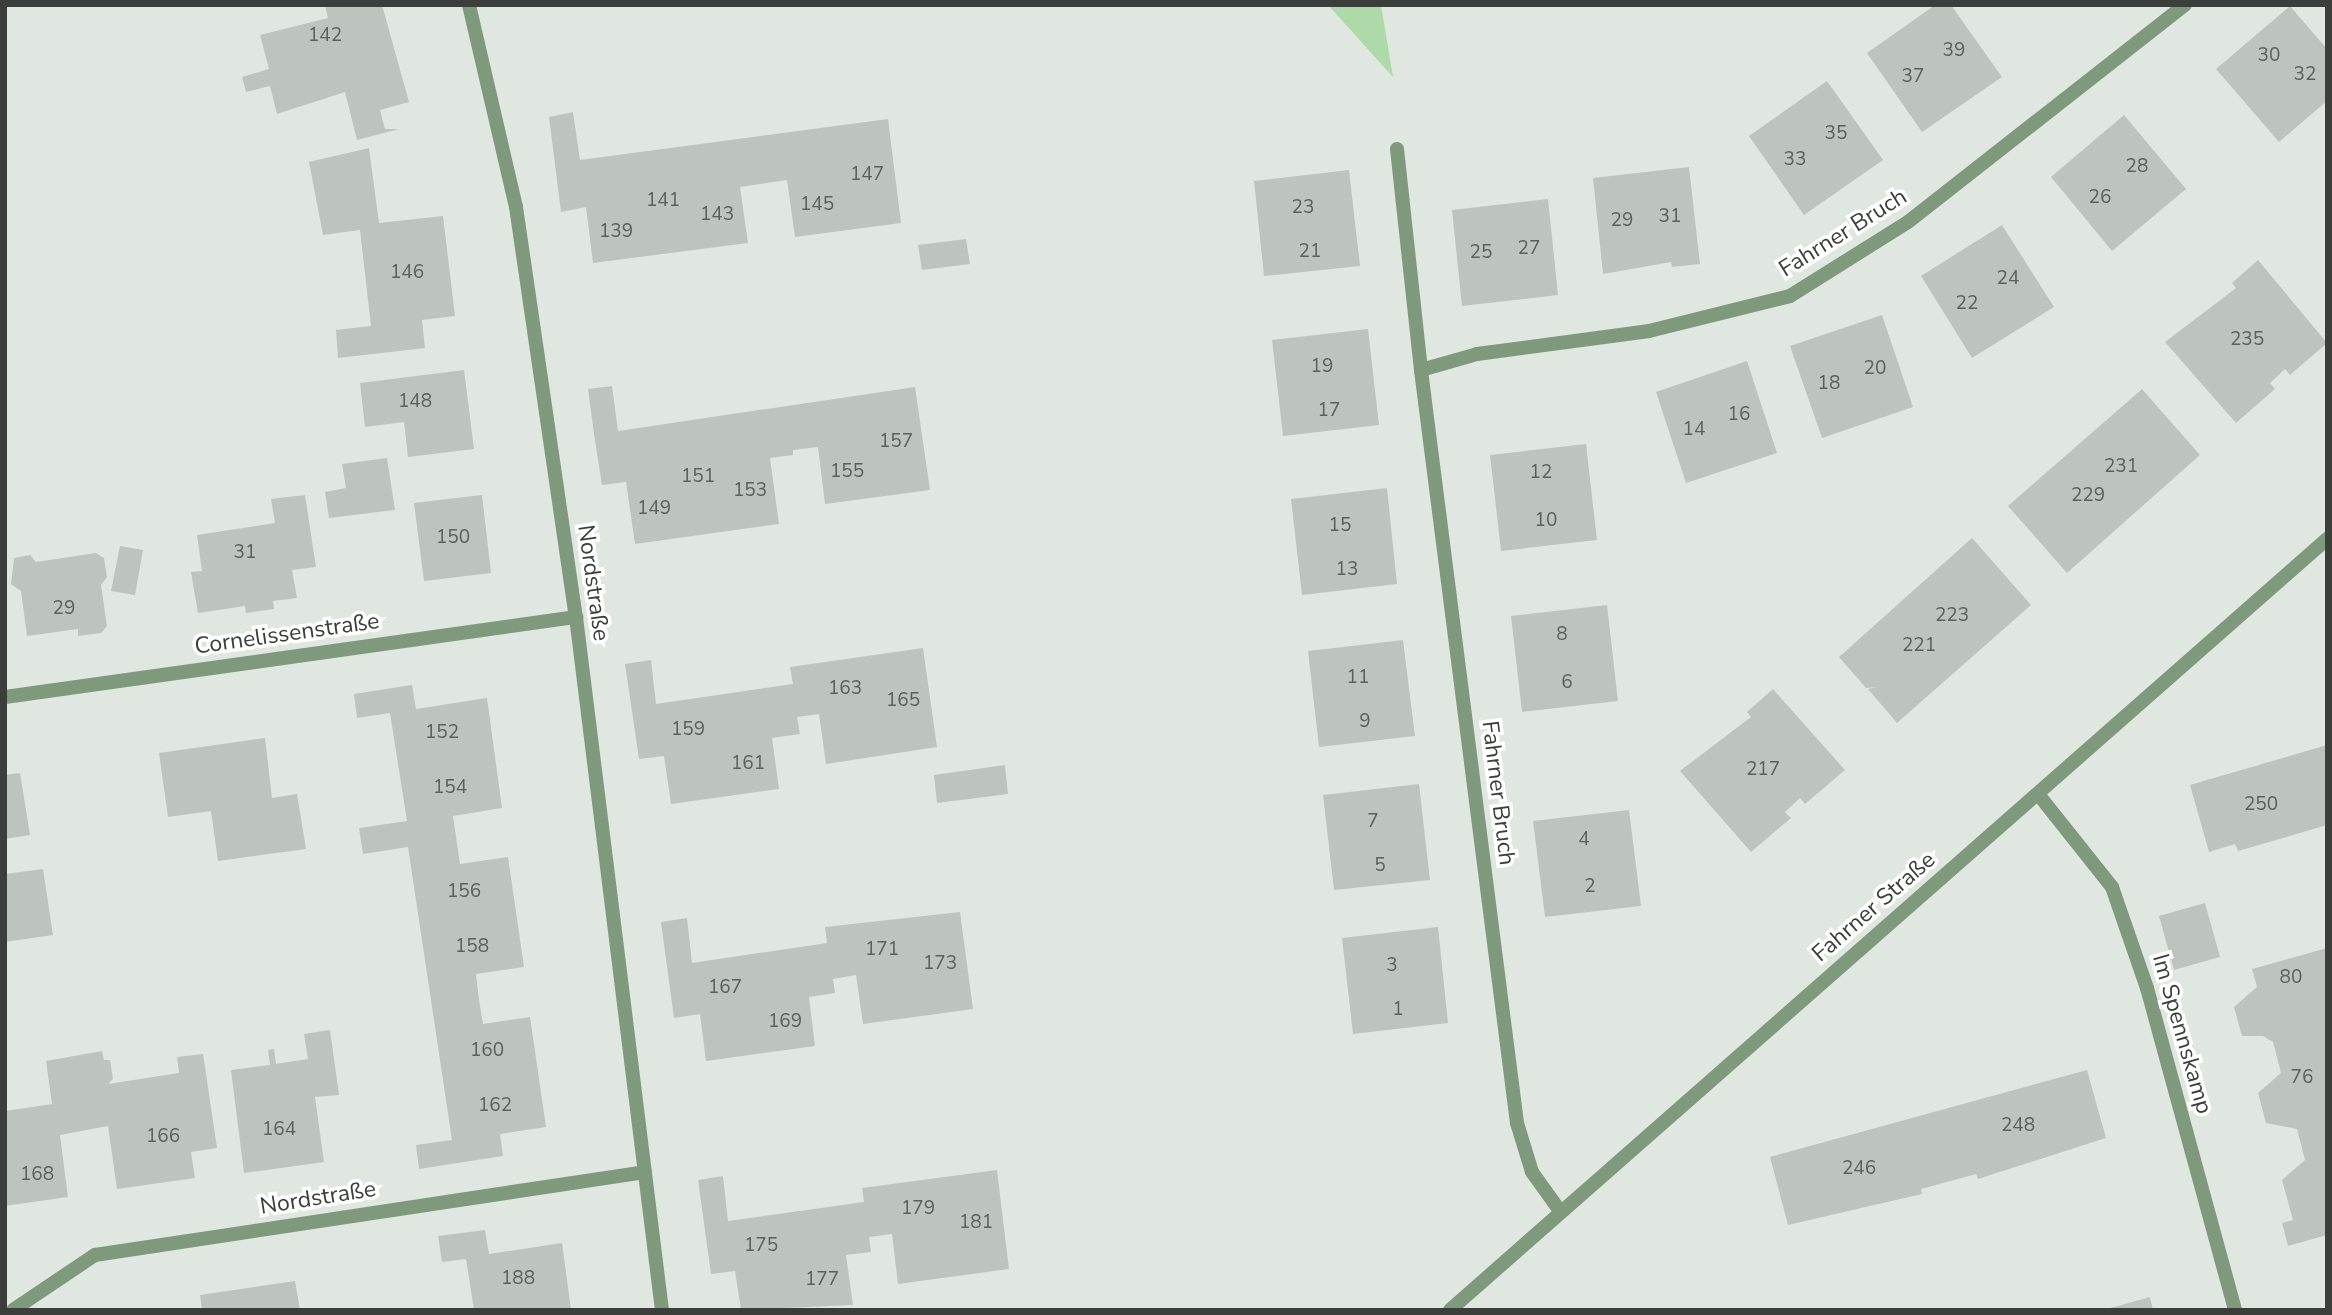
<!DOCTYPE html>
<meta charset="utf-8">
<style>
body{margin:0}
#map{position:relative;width:2332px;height:1315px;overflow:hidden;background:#e0e7e0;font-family:"Nunito Sans",sans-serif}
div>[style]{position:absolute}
.green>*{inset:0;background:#addaa8}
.building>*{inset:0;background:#bdc4bd}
.minor>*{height:14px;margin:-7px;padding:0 7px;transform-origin:7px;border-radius:7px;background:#7f997c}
.tertiary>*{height:14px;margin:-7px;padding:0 7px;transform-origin:7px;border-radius:7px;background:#7f997c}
span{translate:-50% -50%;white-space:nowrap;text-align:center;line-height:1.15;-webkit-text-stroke:7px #fff;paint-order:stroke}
.number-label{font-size:19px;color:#5c605c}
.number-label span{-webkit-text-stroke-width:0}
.street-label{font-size:23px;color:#3b3e3b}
.frame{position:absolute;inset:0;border:7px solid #3b3e3b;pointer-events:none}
</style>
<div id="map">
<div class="green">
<i style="clip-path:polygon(1328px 5px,1381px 5px,1393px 77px)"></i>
</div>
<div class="building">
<i style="clip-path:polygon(325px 5px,382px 5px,409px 102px,380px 110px,385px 129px,399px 129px,357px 140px,345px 92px,277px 114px,270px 86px,246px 92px,242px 77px,269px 69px,260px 35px,328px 18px)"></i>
<i style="clip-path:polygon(1935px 5px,1951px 5px,2002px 77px,1922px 132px,1867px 53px)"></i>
<i style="clip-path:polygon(2290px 6px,2327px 49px,2327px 101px,2279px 142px,2216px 69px)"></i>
<i style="clip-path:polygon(1827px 81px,1883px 160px,1804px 215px,1749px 136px)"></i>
<i style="clip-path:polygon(573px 112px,580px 160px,888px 119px,901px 223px,795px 237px,787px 180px,740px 187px,748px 243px,593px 263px,586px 207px,561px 212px,549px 117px)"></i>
<i style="clip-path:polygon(2124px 115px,2186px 189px,2112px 251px,2051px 177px)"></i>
<i style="clip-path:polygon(369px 148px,379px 223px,443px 216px,455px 316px,422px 320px,425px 348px,338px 358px,336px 330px,371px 326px,360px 230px,323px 235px,309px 162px)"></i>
<i style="clip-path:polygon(1689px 167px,1700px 264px,1672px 267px,1671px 262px,1603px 274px,1593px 178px)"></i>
<i style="clip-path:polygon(1349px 170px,1360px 266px,1264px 276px,1254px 181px)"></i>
<i style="clip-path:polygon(1548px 199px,1558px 295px,1462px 306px,1452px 210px)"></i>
<i style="clip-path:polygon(2002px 225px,2054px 307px,1972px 358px,1921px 276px)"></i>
<i style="clip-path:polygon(966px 239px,970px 264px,922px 270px,918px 245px)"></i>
<i style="clip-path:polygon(2258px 260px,2327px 343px,2290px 375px,2285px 369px,2270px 383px,2275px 389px,2236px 423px,2165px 342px,2236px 288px,2232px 283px)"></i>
<i style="clip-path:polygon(1882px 315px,1913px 407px,1822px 438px,1790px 346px)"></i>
<i style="clip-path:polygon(1368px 329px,1379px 425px,1283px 436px,1272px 340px)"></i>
<i style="clip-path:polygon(1747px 361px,1777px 453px,1686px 483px,1656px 392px)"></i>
<i style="clip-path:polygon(464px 370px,474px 449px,408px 457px,404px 422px,365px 427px,360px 383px)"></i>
<i style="clip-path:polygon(612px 386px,618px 431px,915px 387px,930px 490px,825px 504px,818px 447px,793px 450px,793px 455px,770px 458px,779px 524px,635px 544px,626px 482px,602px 485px,594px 434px,588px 389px)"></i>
<i style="clip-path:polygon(2142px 389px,2200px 455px,2067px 573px,2008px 506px)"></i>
<i style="clip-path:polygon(1586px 444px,1597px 540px,1501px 551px,1490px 455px)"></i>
<i style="clip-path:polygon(387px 458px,395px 510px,329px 518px,325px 492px,346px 488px,342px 464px)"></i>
<i style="clip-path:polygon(1387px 488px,1397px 584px,1302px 595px,1291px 499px)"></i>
<i style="clip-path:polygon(305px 495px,316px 567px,292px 570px,297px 598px,273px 601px,274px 609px,246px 613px,245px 606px,198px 613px,191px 572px,202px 571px,197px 535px,275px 523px,271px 499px)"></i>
<i style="clip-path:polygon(482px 495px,491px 573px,424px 581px,414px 503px)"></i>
<i style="clip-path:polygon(1972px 538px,2031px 605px,1897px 723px,1868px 689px,1877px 687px,1866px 688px,1839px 657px)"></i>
<i style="clip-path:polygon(120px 546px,143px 550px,135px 595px,111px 591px)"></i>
<i style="clip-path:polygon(96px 553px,104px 558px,107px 577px,101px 585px,107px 626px,101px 633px,78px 636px,78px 629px,27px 636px,21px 591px,11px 584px,14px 558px,30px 555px,36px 562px)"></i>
<i style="clip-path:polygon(1607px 605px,1618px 701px,1522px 712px,1511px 616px)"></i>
<i style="clip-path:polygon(1403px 640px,1415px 736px,1319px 747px,1308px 651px)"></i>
<i style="clip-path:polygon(923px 648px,937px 747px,826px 764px,819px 714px,797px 717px,800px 734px,772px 738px,779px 789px,671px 804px,664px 756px,639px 759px,625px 664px,651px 660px,656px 704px,793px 684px,790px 667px)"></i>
<i style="clip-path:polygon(412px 685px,416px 709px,487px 698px,502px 808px,453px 816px,460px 864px,508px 857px,524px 967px,476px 974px,479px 1000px,483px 1024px,530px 1017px,546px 1127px,500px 1134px,503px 1156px,419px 1169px,416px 1145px,452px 1140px,408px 847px,363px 854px,359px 828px,407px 821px,390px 713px,357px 718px,354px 694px)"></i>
<i style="clip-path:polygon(1773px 689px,1845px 770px,1805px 804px,1800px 798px,1785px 812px,1791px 818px,1751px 852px,1680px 771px,1751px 717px,1747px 712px)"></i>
<i style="clip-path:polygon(265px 738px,272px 798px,297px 794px,306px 849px,218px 861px,211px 811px,168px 817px,159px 753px)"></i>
<i style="clip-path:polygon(2327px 745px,2327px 825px,2238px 851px,2235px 844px,2209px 852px,2190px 785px)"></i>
<i style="clip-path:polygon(1005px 765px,1008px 794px,937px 803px,934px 775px)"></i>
<i style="clip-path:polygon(20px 773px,30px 835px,5px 839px,5px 775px)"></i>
<i style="clip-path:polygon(1419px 784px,1430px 880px,1334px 890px,1323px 795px)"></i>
<i style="clip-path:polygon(1629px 810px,1641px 906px,1545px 917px,1533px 821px)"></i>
<i style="clip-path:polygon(43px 869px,53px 935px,5px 942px,5px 874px)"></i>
<i style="clip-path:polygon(2205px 903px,2220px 957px,2174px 970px,2159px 916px)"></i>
<i style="clip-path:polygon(960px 912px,973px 1009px,863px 1024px,856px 975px,833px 979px,835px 993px,809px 997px,815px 1046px,706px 1061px,700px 1014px,674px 1018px,661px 922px,687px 918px,692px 963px,827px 943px,825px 927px)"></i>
<i style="clip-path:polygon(1438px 927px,1448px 1023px,1353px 1034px,1342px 938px)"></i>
<i style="clip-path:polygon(2327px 948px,2327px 1235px,2288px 1246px,2282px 1223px,2293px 1220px,2282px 1180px,2305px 1160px,2297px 1129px,2266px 1123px,2258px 1093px,2281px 1073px,2277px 1057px,2273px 1042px,2263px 1036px,2242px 1036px,2234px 1007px,2257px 987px,2252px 969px)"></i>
<i style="clip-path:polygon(330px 1030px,339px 1095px,315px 1097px,324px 1162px,244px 1173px,231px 1070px,270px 1065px,268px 1050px,274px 1049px,276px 1064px,308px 1059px,304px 1034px)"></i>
<i style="clip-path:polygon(102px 1051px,104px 1060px,110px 1060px,113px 1079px,108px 1084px,179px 1073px,177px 1057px,203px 1054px,217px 1148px,191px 1152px,195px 1178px,117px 1189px,108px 1126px,60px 1135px,68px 1197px,5px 1206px,5px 1111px,52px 1104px,46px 1061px)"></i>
<i style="clip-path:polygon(2087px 1070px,2106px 1138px,1978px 1179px,1976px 1174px,1921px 1189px,1922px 1194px,1788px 1225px,1770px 1157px)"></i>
<i style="clip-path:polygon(997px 1170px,1009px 1269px,898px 1284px,892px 1234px,869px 1237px,871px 1252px,846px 1255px,853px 1305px,741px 1310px,735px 1271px,711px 1274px,698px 1180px,723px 1176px,728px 1221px,864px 1202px,862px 1188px)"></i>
<i style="clip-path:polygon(485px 1230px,489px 1254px,562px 1243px,571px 1310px,474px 1310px,466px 1259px,442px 1262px,438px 1236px)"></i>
<i style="clip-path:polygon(295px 1281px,300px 1310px,202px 1310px,200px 1295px)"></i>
<i style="clip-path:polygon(2150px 1297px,2153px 1310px,2107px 1310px,2107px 1309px)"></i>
</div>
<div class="minor">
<i style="left:469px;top:5px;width:207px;rotate:76.9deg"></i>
<i style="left:516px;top:207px;width:414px;rotate:81.7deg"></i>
<i style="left:576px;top:617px;width:698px;rotate:82.93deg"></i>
<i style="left:1397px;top:149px;width:222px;rotate:83.8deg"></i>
<i style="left:5px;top:697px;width:577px;rotate:-7.98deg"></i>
<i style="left:2038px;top:794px;width:119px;rotate:51.5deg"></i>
<i style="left:2112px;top:887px;width:107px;rotate:70.9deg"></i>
<i style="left:2147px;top:988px;width:334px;rotate:74.7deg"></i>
<i style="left:1560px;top:1211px;width:48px;rotate:-125.7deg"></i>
<i style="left:1532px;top:1172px;width:51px;rotate:-107deg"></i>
<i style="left:1517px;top:1123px;width:759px;rotate:-97.27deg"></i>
<i style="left:1421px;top:370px;width:58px;rotate:-15.9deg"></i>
<i style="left:1477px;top:354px;width:174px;rotate:-7.6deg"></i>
<i style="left:1649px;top:331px;width:145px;rotate:-13.9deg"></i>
<i style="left:1790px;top:296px;width:139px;rotate:-32.1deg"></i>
<i style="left:1908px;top:222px;width:352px;rotate:-38.1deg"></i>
<i style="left:13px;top:1310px;width:99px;rotate:-33.9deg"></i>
<i style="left:95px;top:1255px;width:556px;rotate:-8.58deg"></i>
</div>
<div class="tertiary">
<i style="left:1450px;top:1310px;width:1168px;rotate:-41.32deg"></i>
</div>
<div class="number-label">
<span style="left:325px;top:36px">142</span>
<span style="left:1954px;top:51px">39</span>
<span style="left:2269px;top:56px">30</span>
<span style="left:2305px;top:75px">32</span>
<span style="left:1913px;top:77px">37</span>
<span style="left:1836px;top:134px">35</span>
<span style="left:1795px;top:160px">33</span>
<span style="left:2137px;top:167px">28</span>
<span style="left:867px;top:175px">147</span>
<span style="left:2100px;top:198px">26</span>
<span style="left:663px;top:201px">141</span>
<span style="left:817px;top:205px">145</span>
<span style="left:1303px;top:208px">23</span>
<span style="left:717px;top:215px">143</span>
<span style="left:1670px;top:217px">31</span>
<span style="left:1622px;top:221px">29</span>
<span style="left:616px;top:232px">139</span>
<span style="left:1529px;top:249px">27</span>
<span style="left:1310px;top:252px">21</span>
<span style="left:1481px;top:253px">25</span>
<span style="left:407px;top:273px">146</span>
<span style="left:2008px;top:279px">24</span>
<span style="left:1967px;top:304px">22</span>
<span style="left:2247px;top:340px">235</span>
<span style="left:1322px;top:367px">19</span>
<span style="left:1875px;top:369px">20</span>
<span style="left:1829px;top:384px">18</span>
<span style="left:415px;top:402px">148</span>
<span style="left:1329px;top:411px">17</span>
<span style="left:1739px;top:415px">16</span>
<span style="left:1694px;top:430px">14</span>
<span style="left:896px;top:442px">157</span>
<span style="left:2121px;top:467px">231</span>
<span style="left:847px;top:472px">155</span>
<span style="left:1541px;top:473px">12</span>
<span style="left:698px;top:477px">151</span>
<span style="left:750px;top:491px">153</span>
<span style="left:2088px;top:496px">229</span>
<span style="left:654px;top:509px">149</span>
<span style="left:1546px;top:521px">10</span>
<span style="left:1340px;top:526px">15</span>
<span style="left:453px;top:538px">150</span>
<span style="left:245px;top:553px">31</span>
<span style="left:1347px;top:570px">13</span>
<span style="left:64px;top:609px">29</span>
<span style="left:1952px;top:616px">223</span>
<span style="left:1562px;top:635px">8</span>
<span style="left:1919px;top:646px">221</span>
<span style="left:1358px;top:678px">11</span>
<span style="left:1567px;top:683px">6</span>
<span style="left:845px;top:689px">163</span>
<span style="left:903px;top:701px">165</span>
<span style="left:1365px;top:722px">9</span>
<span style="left:688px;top:730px">159</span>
<span style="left:442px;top:733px">152</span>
<span style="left:748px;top:764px">161</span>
<span style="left:1763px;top:770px">217</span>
<span style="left:450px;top:788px">154</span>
<span style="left:2261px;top:805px">250</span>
<span style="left:1373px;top:822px">7</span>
<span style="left:1584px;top:840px">4</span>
<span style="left:1380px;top:866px">5</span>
<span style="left:1590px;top:887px">2</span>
<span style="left:464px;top:892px">156</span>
<span style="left:472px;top:947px">158</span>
<span style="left:882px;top:950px">171</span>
<span style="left:940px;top:964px">173</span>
<span style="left:1392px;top:966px">3</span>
<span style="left:2291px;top:978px">80</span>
<span style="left:725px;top:988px">167</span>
<span style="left:1398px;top:1010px">1</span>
<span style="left:785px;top:1022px">169</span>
<span style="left:487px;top:1051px">160</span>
<span style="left:2302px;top:1078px">76</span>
<span style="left:495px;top:1106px">162</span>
<span style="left:2018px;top:1126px">248</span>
<span style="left:279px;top:1130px">164</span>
<span style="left:163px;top:1137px">166</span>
<span style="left:1859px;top:1169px">246</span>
<span style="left:37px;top:1175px">168</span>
<span style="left:918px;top:1209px">179</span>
<span style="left:976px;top:1223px">181</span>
<span style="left:761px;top:1246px">175</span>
<span style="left:518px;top:1279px">188</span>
<span style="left:822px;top:1280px">177</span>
</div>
<div class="street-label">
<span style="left:1843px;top:233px;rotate:-32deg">Fahrner Bruch</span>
<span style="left:593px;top:583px;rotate:82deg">Nordstraße</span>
<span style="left:287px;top:634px;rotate:-8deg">Cornelissenstraße</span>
<span style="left:1498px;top:793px;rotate:83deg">Fahrner Bruch</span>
<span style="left:1874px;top:907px;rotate:-41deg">Fahrner Straße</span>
<span style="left:2182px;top:1034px;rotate:74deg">Im Spennskamp</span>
<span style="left:318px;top:1198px;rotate:-9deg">Nordstraße</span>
</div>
<div class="frame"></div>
</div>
